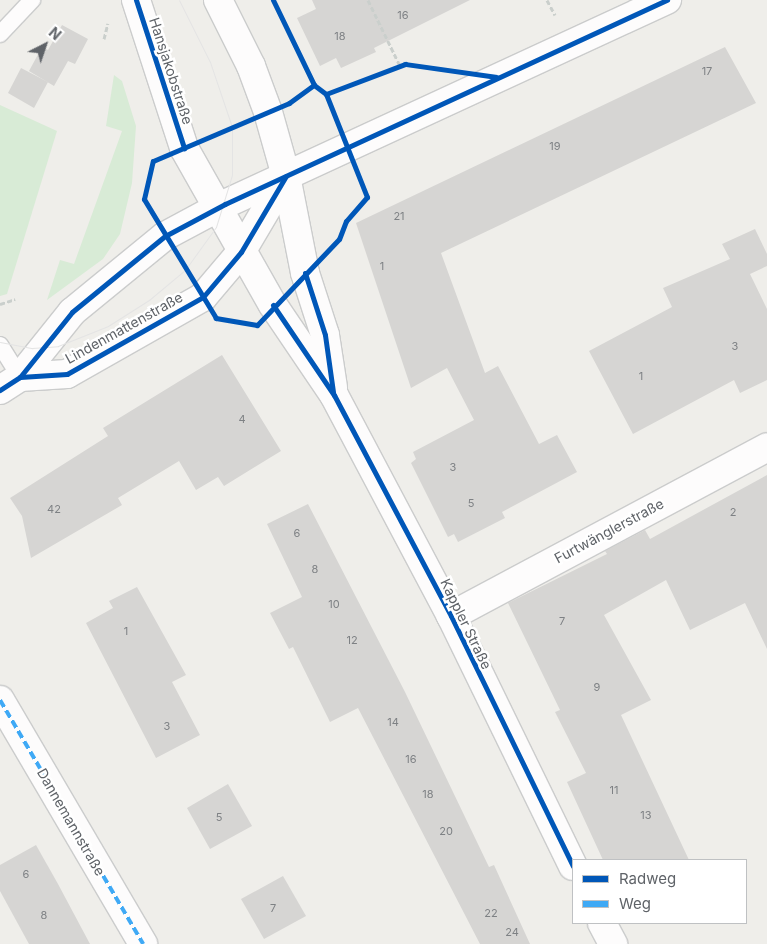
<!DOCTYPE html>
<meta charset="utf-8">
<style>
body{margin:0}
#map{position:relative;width:767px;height:944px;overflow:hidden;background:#efeeea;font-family:Inter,sans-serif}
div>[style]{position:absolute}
.green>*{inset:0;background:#d8ebd6}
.building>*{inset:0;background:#d6d5d3}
.path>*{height:3px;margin-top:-1.5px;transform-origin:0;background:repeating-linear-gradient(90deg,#cacfcc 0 5px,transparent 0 7.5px)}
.roads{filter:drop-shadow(1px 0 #cbcccc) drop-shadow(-1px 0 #cbcccc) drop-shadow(0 1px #cbcccc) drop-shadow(0 -1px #cbcccc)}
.lane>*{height:16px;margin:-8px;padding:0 8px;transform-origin:8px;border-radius:8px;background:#fdfcfc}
.street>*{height:28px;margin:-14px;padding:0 14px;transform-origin:14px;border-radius:14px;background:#fdfcfc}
.secondary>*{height:28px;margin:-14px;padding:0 14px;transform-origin:14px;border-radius:14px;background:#fdfcfc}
.tram>*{height:1px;margin:-0.5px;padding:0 0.5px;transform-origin:0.5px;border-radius:0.5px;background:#e4e4e4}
.quiet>*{height:4px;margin-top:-2px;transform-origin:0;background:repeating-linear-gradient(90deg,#3fa9f5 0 8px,transparent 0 12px)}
.cycleway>*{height:5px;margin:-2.5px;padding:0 2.5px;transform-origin:2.5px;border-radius:2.5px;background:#0057b8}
span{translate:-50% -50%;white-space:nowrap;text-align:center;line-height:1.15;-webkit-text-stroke:5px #fff;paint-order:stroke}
.number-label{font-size:11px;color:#7e8184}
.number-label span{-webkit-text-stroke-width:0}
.street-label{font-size:14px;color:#5f6368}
.legend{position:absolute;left:572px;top:859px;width:175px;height:65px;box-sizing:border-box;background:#fff;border:1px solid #bfc1c3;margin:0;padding:6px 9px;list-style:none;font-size:15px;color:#5f6368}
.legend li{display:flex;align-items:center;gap:10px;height:25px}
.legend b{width:25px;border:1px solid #bfc1c3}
.north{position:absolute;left:20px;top:20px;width:50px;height:50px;-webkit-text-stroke:4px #fff;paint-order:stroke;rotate:41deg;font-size:14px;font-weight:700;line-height:20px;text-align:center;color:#5f6368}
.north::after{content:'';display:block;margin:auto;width:18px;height:22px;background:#5f6368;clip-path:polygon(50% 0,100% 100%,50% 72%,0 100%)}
</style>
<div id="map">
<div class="green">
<i style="clip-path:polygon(114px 75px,122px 81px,136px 126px,132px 183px,120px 234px,103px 259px,47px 300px,60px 260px,74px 264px,122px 131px,106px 126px)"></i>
<i style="clip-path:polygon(0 105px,57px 131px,7px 294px,0 296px)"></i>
</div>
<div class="building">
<i style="clip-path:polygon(312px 0,470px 0,374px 48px,376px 52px,341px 68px,336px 58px,320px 66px,297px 18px,316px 9px)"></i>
<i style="clip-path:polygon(62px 25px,88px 39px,75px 64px,68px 61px,54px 86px,29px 71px,42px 47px,48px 50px)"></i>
<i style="clip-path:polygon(725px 47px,756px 103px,441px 253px,485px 373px,498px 366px,539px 444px,557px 435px,577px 472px,502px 512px,505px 518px,458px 542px,454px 534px,448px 537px,411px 463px,416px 459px,413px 452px,474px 420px,447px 368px,411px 388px,356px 223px)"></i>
<i style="clip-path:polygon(21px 68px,48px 82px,34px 108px,8px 93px)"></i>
<i style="clip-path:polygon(755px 229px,767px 254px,767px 266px,750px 274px,767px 309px,767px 380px,740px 393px,734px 380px,633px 434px,589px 351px,672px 307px,663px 288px,730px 259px,722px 244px)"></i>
<i style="clip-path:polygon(222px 355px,281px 451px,224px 486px,218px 477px,196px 490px,179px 461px,118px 498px,122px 505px,31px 558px,22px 516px,10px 498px,108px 436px,103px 428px)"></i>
<i style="clip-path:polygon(767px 475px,767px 649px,745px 603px,690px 630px,666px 580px,604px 615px,651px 700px,621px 715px,689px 860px,603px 860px,567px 782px,586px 773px,555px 712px,560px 710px,508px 603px,607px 554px,605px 551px,645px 530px,650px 539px)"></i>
<i style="clip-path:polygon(308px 504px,405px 692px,489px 867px,494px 865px,530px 944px,480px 944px,358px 708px,330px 722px,293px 647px,289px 649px,270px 613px,302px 597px,267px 524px)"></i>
<i style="clip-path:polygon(137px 587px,186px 675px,172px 682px,200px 735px,156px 758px,86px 623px,113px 608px,109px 601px)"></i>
<i style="clip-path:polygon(228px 784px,252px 826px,210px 849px,187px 808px)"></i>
<i style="clip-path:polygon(36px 845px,58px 884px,90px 944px,29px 944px,0 891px,0 865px)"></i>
<i style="clip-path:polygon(283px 876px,306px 916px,264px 939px,241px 899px)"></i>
</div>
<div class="path">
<i style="left:368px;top:0;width:73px;rotate:64.1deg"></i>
<i style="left:547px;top:0;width:17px;rotate:62deg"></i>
<i style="left:104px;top:39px;width:16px;rotate:-76deg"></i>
<i style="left:0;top:304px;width:16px;rotate:-18deg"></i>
</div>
<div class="roads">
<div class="lane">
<i style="left:0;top:34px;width:47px;rotate:-46.7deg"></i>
<i style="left:0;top:345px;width:38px;rotate:58deg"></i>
</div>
<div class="street">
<i style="left:20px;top:377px;width:47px;rotate:-3.7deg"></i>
<i style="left:67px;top:374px;width:156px;rotate:-29.5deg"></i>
<i style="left:203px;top:297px;width:59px;rotate:-49.8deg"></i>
<i style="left:241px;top:252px;width:88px;rotate:-59.4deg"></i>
<i style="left:0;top:390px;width:24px;rotate:-33deg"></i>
<i style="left:20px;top:377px;width:83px;rotate:-51.3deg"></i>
<i style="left:72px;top:312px;width:120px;rotate:-39.3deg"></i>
<i style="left:165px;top:236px;width:68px;rotate:-28.1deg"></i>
<i style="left:225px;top:204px;width:487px;rotate:-24.8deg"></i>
<i style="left:451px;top:616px;width:358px;rotate:-28.1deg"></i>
<i style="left:0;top:700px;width:283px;rotate:59.6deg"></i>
</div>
<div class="secondary">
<i style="left:136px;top:0;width:156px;rotate:72deg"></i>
<i style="left:184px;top:148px;width:180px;rotate:60.5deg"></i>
<i style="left:273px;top:305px;width:109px;rotate:55.9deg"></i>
<i style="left:334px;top:395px;width:250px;rotate:62.1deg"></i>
<i style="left:451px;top:616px;width:278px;rotate:64deg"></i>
<i style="left:218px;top:0;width:74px;rotate:63.4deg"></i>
<i style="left:251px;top:66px;width:49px;rotate:69.7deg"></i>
<i style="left:268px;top:112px;width:66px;rotate:74.3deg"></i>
<i style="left:286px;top:176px;width:99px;rotate:78.9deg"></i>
<i style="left:305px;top:273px;width:65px;rotate:72.1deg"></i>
<i style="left:325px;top:335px;width:53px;rotate:81.3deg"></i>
<i style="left:602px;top:923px;width:24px;rotate:62deg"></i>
</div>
</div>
<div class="tram">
<i style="left:0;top:342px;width:33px;rotate:11deg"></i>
<i style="left:32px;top:348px;width:26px;rotate:-4deg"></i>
<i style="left:58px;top:346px;width:54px;rotate:-21.8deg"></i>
<i style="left:108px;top:326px;width:49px;rotate:-32.4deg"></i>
<i style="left:149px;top:300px;width:47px;rotate:-39.8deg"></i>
<i style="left:185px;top:270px;width:53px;rotate:-54.2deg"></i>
<i style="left:216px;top:227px;width:54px;rotate:-72.9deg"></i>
<i style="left:232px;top:175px;width:48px;rotate:-90deg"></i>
<i style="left:232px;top:127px;width:69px;rotate:-108.7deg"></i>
<i style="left:210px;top:62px;width:69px;rotate:-116.6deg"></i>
</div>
<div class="quiet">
<i style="left:0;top:700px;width:283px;rotate:59.6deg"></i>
</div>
<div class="cycleway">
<i style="left:136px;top:0;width:156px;rotate:72deg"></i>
<i style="left:273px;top:0;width:94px;rotate:64.2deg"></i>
<i style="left:314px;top:85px;width:15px;rotate:37deg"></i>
<i style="left:326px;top:94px;width:111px;rotate:68.3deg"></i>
<i style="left:367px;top:197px;width:32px;rotate:131deg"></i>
<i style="left:346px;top:221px;width:19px;rotate:111deg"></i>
<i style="left:339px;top:239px;width:119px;rotate:133.6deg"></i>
<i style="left:257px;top:325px;width:42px;rotate:-170.3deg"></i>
<i style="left:216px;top:318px;width:139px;rotate:-121.2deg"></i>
<i style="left:144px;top:199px;width:39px;rotate:-77deg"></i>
<i style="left:153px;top:161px;width:148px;rotate:-23.1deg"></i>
<i style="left:289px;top:103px;width:31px;rotate:-36deg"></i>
<i style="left:326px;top:94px;width:85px;rotate:-20.8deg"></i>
<i style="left:405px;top:64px;width:92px;rotate:8.1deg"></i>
<i style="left:305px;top:273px;width:65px;rotate:72.1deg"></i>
<i style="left:325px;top:335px;width:58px;rotate:82deg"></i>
<i style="left:273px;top:305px;width:109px;rotate:55.9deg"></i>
<i style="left:334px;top:395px;width:250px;rotate:62.1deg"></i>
<i style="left:451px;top:616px;width:278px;rotate:64deg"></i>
<i style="left:20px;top:377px;width:47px;rotate:-3.7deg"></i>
<i style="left:67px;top:374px;width:156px;rotate:-29.5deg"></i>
<i style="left:203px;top:297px;width:59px;rotate:-49.8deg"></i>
<i style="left:241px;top:252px;width:88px;rotate:-59.4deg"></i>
<i style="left:0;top:390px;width:24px;rotate:-33deg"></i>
<i style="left:20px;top:377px;width:83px;rotate:-51.3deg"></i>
<i style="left:72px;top:312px;width:120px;rotate:-39.3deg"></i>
<i style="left:165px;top:236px;width:68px;rotate:-28.1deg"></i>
<i style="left:225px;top:204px;width:487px;rotate:-24.8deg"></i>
</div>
<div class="number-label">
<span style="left:403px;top:15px">16</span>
<span style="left:340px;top:36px">18</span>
<span style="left:707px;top:71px">17</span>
<span style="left:555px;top:146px">19</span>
<span style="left:399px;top:216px">21</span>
<span style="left:382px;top:266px">1</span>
<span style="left:735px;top:346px">3</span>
<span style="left:641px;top:376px">1</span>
<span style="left:242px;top:419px">4</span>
<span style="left:453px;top:467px">3</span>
<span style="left:471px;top:503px">5</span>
<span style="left:54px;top:509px">42</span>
<span style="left:733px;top:512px">2</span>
<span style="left:297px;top:533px">6</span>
<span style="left:315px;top:569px">8</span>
<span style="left:334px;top:604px">10</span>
<span style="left:562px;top:621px">7</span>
<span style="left:126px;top:631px">1</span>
<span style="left:352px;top:640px">12</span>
<span style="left:597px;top:687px">9</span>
<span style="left:393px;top:722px">14</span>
<span style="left:167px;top:726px">3</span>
<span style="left:411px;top:759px">16</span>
<span style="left:614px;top:790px">11</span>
<span style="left:428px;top:794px">18</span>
<span style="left:646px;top:815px">13</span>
<span style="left:219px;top:817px">5</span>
<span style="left:446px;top:831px">20</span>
<span style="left:26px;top:874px">6</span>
<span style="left:273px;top:908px">7</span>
<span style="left:491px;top:913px">22</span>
<span style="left:44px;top:915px">8</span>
<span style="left:512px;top:932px">24</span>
</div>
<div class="street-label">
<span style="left:171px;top:71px;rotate:72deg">Hansjakobstraße</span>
<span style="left:124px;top:328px;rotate:-29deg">Lindenmattenstraße</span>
<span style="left:609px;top:531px;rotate:-28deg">Furtwänglerstraße</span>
<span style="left:466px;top:624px;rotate:64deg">Kappler Straße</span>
<span style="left:71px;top:822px;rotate:60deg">Dannemannstraße</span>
</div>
<ul class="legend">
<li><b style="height:6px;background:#0057b8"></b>Radweg</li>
<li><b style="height:6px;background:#3fa9f5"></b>Weg</li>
</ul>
<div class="north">N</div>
</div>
